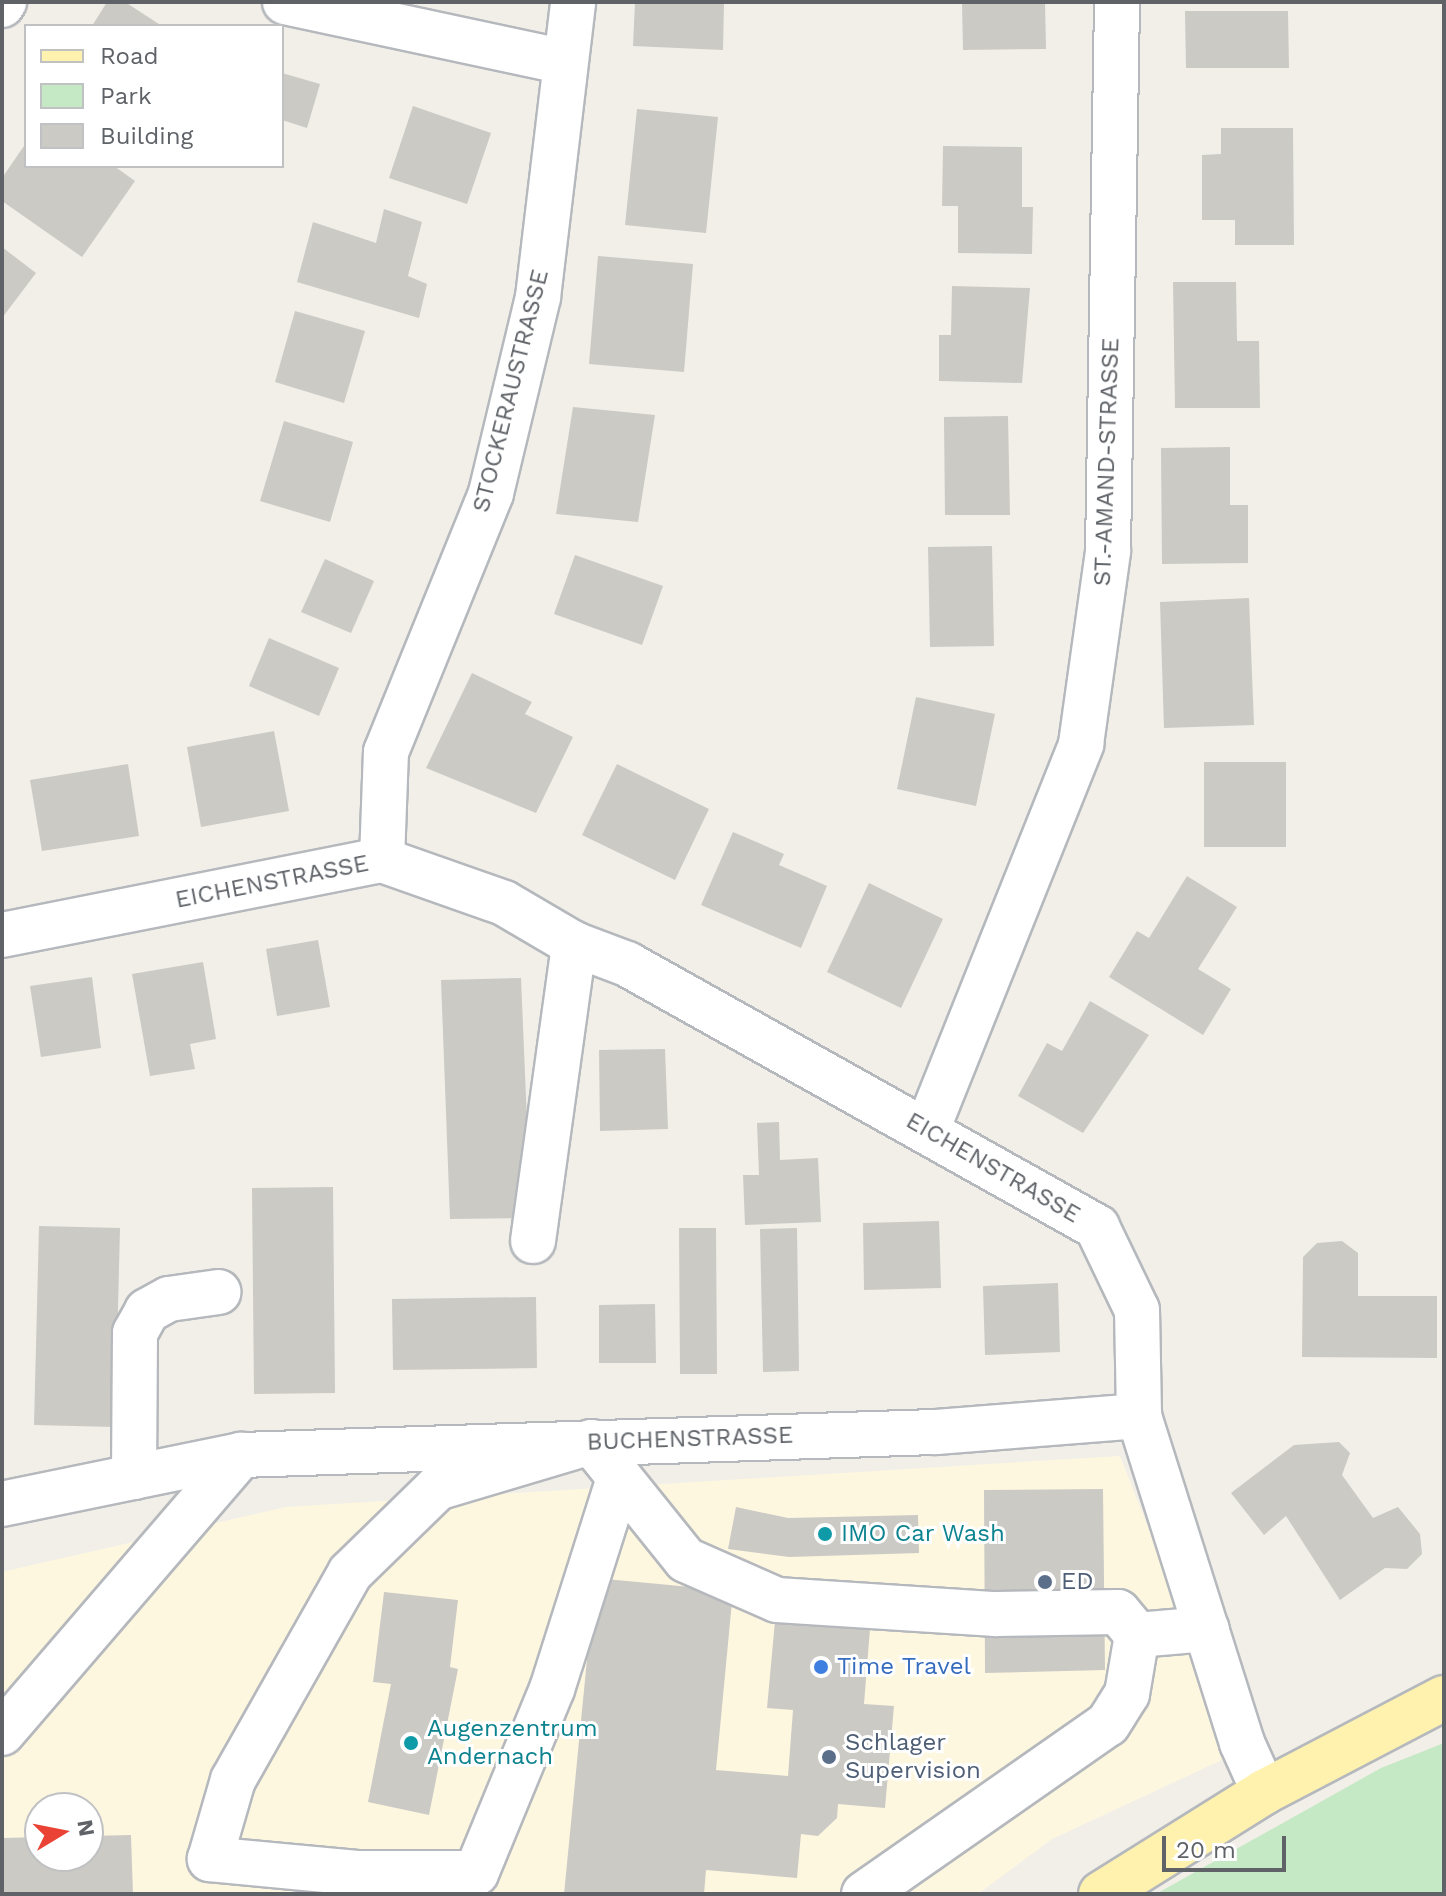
<!DOCTYPE html>
<style>
body{margin:0}
#map{position:relative;width:1446px;height:1896px;overflow:hidden;background:#f1efe8;font-family:"Work Sans",sans-serif}
div>[style]{position:absolute}
.commercial>*{inset:0;background:#fef7e0}
.green>*{inset:0;background:#c5e8c5}
.building>*{inset:0;background:#cccac5}
.roads{filter:drop-shadow(2px 0 #b5b8bc) drop-shadow(-2px 0 #b5b8bc) drop-shadow(0 2px #b5b8bc) drop-shadow(0 -2px #b5b8bc)}
.minor>*{height:44px;margin:-22px;padding:0 22px;transform-origin:22px;border-radius:22px;background:#fff}
.major>*{height:44px;margin:-22px;padding:0 22px;transform-origin:22px;border-radius:22px;background:#fff2af}
.dots>*{width:22px;height:22px;translate:-50% -50%;box-sizing:border-box;border:4px solid #fff;border-radius:50%}
span{translate:-50% -50%;white-space:nowrap;text-align:center;line-height:1.15;-webkit-text-stroke:6px #fff;paint-order:stroke}
.street-label{font-size:24px;color:#5f6368}
.culture-label{font-size:24px;color:#0d838f}
.left{translate:0 -50%;text-align:left}
.service-label{font-size:24px;color:#4e5e75}
.shop-label{font-size:24px;color:#366cbe}
.frame{position:absolute;inset:0;border:4px solid #5f6368;pointer-events:none}
.legend{position:absolute;left:24px;top:24px;width:260px;height:144px;box-sizing:border-box;background:#fff;border:2px solid #bfc1c3;margin:0;padding:10px 14px;list-style:none;font-size:24px;color:#5f6368}
.legend li{display:flex;align-items:center;gap:16px;height:40px}
.legend b{width:40px;border:2px solid #bfc1c3}
.north{position:absolute;left:24px;top:1792px;width:80px;height:80px;box-sizing:border-box;background:#fff;border:2px solid #bfc1c3;border-radius:50%;rotate:80deg;font-size:22px;font-weight:700;line-height:32px;text-align:center;color:#5f6368}
.north::after{content:'';display:block;margin:auto;width:28px;height:36px;background:#ea4335;clip-path:polygon(50% 0,100% 100%,50% 72%,0 100%)}
.scale{position:absolute;left:1162px;top:1836px;width:124px;height:36px;box-sizing:border-box;border:4px solid #5f6368;border-top:0;padding-left:10px;font-size:24px;line-height:28px;white-space:nowrap;color:#5f6368;-webkit-text-stroke:6px #fff;paint-order:stroke}
</style>
<div id="map">
<div class="commercial">
<i style="clip-path:polygon(evenodd,1120px 1456px,1237px 1753px,1052px 1839px,978px 1894px,2px 1894px,2px 1572px,286px 1507px,1120px 1456px,40px 1808px,88px 1808px,88px 1856px,40px 1856px,40px 1808px)"></i>
</div>
<div class="green">
<i style="clip-path:polygon(1444px 1743px,1444px 1894px,1156px 1894px,1381px 1768px)"></i>
</div>
<div class="building">
<i style="clip-path:polygon(107px 2px,125px 2px,162px 26px,92px 26px)"></i>
<i style="clip-path:polygon(635px 2px,724px 2px,723px 50px,633px 46px)"></i>
<i style="clip-path:polygon(962px 2px,1045px 2px,1046px 49px,963px 50px)"></i>
<i style="clip-path:polygon(1185px 11px,1288px 11px,1289px 68px,1186px 68px)"></i>
<i style="clip-path:polygon(282px 73px,320px 84px,307px 128px,282px 120px)"></i>
<i style="clip-path:polygon(413px 106px,491px 133px,467px 204px,389px 178px)"></i>
<i style="clip-path:polygon(637px 109px,718px 117px,706px 233px,625px 225px)"></i>
<i style="clip-path:polygon(1221px 128px,1293px 128px,1294px 245px,1235px 245px,1235px 220px,1202px 220px,1202px 155px,1221px 154px)"></i>
<i style="clip-path:polygon(26px 143px,26px 166px,114px 166px,135px 181px,82px 257px,2px 201px,2px 178px)"></i>
<i style="clip-path:polygon(943px 146px,1022px 147px,1022px 207px,1033px 207px,1032px 254px,958px 253px,958px 206px,942px 206px)"></i>
<i style="clip-path:polygon(384px 209px,422px 222px,408px 276px,427px 284px,419px 318px,297px 282px,313px 222px,376px 243px)"></i>
<i style="clip-path:polygon(2px 247px,36px 273px,2px 318px)"></i>
<i style="clip-path:polygon(598px 256px,693px 264px,684px 372px,589px 364px)"></i>
<i style="clip-path:polygon(1173px 282px,1236px 282px,1237px 341px,1259px 341px,1260px 408px,1175px 408px)"></i>
<i style="clip-path:polygon(952px 286px,1030px 288px,1022px 383px,939px 381px,939px 335px,951px 335px)"></i>
<i style="clip-path:polygon(295px 311px,365px 331px,344px 403px,275px 382px)"></i>
<i style="clip-path:polygon(573px 407px,655px 415px,638px 522px,556px 514px)"></i>
<i style="clip-path:polygon(1008px 416px,1010px 515px,945px 515px,944px 417px)"></i>
<i style="clip-path:polygon(284px 421px,353px 442px,330px 522px,260px 501px)"></i>
<i style="clip-path:polygon(1230px 447px,1230px 505px,1248px 505px,1248px 563px,1162px 564px,1161px 448px)"></i>
<i style="clip-path:polygon(992px 546px,994px 646px,930px 647px,928px 547px)"></i>
<i style="clip-path:polygon(575px 555px,663px 586px,642px 645px,554px 614px)"></i>
<i style="clip-path:polygon(325px 559px,374px 581px,351px 633px,301px 612px)"></i>
<i style="clip-path:polygon(1249px 598px,1254px 725px,1164px 728px,1160px 602px)"></i>
<i style="clip-path:polygon(269px 638px,339px 668px,319px 716px,249px 686px)"></i>
<i style="clip-path:polygon(472px 673px,532px 702px,525px 714px,573px 737px,536px 813px,426px 768px)"></i>
<i style="clip-path:polygon(916px 697px,995px 714px,976px 806px,897px 789px)"></i>
<i style="clip-path:polygon(274px 731px,289px 811px,201px 827px,187px 747px)"></i>
<i style="clip-path:polygon(1204px 762px,1286px 762px,1286px 847px,1204px 847px)"></i>
<i style="clip-path:polygon(128px 764px,139px 836px,42px 851px,30px 780px)"></i>
<i style="clip-path:polygon(617px 764px,709px 809px,675px 880px,582px 835px)"></i>
<i style="clip-path:polygon(733px 832px,784px 854px,779px 865px,827px 886px,801px 948px,701px 905px)"></i>
<i style="clip-path:polygon(1187px 876px,1237px 907px,1198px 969px,1231px 989px,1203px 1035px,1109px 977px,1137px 931px,1149px 938px)"></i>
<i style="clip-path:polygon(869px 883px,943px 919px,901px 1008px,827px 972px)"></i>
<i style="clip-path:polygon(318px 940px,330px 1007px,277px 1016px,266px 949px)"></i>
<i style="clip-path:polygon(203px 962px,216px 1039px,190px 1044px,195px 1069px,150px 1076px,132px 974px)"></i>
<i style="clip-path:polygon(92px 977px,101px 1048px,41px 1057px,30px 986px)"></i>
<i style="clip-path:polygon(521px 978px,531px 1218px,450px 1219px,441px 980px)"></i>
<i style="clip-path:polygon(1090px 1001px,1149px 1035px,1083px 1133px,1018px 1096px,1047px 1043px,1062px 1051px)"></i>
<i style="clip-path:polygon(665px 1049px,668px 1129px,600px 1131px,599px 1050px)"></i>
<i style="clip-path:polygon(779px 1122px,780px 1160px,818px 1158px,821px 1222px,745px 1225px,743px 1175px,759px 1175px,757px 1123px)"></i>
<i style="clip-path:polygon(333px 1187px,335px 1393px,254px 1394px,252px 1188px)"></i>
<i style="clip-path:polygon(939px 1221px,941px 1288px,864px 1290px,863px 1223px)"></i>
<i style="clip-path:polygon(39px 1226px,120px 1228px,115px 1427px,34px 1425px)"></i>
<i style="clip-path:polygon(679px 1228px,716px 1228px,717px 1374px,680px 1374px)"></i>
<i style="clip-path:polygon(797px 1228px,799px 1371px,763px 1372px,760px 1229px)"></i>
<i style="clip-path:polygon(1342px 1241px,1358px 1253px,1358px 1296px,1437px 1296px,1437px 1358px,1302px 1357px,1303px 1257px,1317px 1243px)"></i>
<i style="clip-path:polygon(1058px 1283px,1060px 1352px,985px 1355px,983px 1286px)"></i>
<i style="clip-path:polygon(536px 1297px,537px 1368px,393px 1370px,392px 1299px)"></i>
<i style="clip-path:polygon(655px 1304px,656px 1363px,599px 1363px,599px 1305px)"></i>
<i style="clip-path:polygon(1339px 1442px,1350px 1453px,1342px 1475px,1373px 1518px,1398px 1507px,1420px 1534px,1422px 1554px,1407px 1569px,1385px 1568px,1340px 1600px,1286px 1516px,1264px 1535px,1231px 1493px,1294px 1445px)"></i>
<i style="clip-path:polygon(1103px 1489px,1105px 1670px,985px 1673px,984px 1490px)"></i>
<i style="clip-path:polygon(736px 1507px,788px 1518px,918px 1515px,919px 1553px,789px 1557px,728px 1549px)"></i>
<i style="clip-path:polygon(595px 1578px,733px 1591px,716px 1770px,788px 1776px,793px 1710px,767px 1708px,775px 1621px,870px 1629px,864px 1704px,894px 1706px,885px 1808px,838px 1804px,837px 1818px,818px 1836px,801px 1834px,797px 1878px,706px 1870px,704px 1894px,564px 1894px)"></i>
<i style="clip-path:polygon(384px 1592px,458px 1600px,450px 1667px,458px 1669px,429px 1815px,368px 1802px,391px 1684px,373px 1682px)"></i>
<i style="clip-path:polygon(131px 1835px,133px 1894px,2px 1894px,2px 1838px,40px 1837px,40px 1856px,88px 1856px,88px 1836px)"></i>
</div>
<div class="roads">
<div class="minor">
<i style="left:285px;top:2px;width:285px;rotate:12.1deg"></i>
<i style="left:2px;top:5px;width:4px;rotate:-56deg"></i>
<i style="left:382px;top:860px;width:108px;rotate:-87.9deg"></i>
<i style="left:386px;top:752px;width:279px;rotate:-67.9deg"></i>
<i style="left:491px;top:493px;width:202px;rotate:-76.5deg"></i>
<i style="left:538px;top:297px;width:297px;rotate:-83.2deg"></i>
<i style="left:2px;top:935px;width:387px;rotate:-11.2deg"></i>
<i style="left:382px;top:860px;width:129px;rotate:19.4deg"></i>
<i style="left:504px;top:903px;width:81px;rotate:30.4deg"></i>
<i style="left:574px;top:944px;width:57px;rotate:20.7deg"></i>
<i style="left:627px;top:964px;width:539px;rotate:29.23deg"></i>
<i style="left:1097px;top:1227px;width:92px;rotate:64.3deg"></i>
<i style="left:1137px;top:1310px;width:106px;rotate:88.9deg"></i>
<i style="left:1139px;top:1416px;width:343px;rotate:72.5deg"></i>
<i style="left:1242px;top:1743px;width:54px;rotate:65.8deg"></i>
<i style="left:927px;top:1130px;width:416px;rotate:-68.2deg"></i>
<i style="left:1081px;top:744px;width:195px;rotate:-82deg"></i>
<i style="left:1108px;top:551px;width:549px;rotate:-89.06deg"></i>
<i style="left:533px;top:1241px;width:300px;rotate:-82.1deg"></i>
<i style="left:134px;top:1477px;width:144px;rotate:-89.6deg"></i>
<i style="left:135px;top:1333px;width:25px;rotate:-61deg"></i>
<i style="left:147px;top:1311px;width:25px;rotate:-29deg"></i>
<i style="left:169px;top:1299px;width:50px;rotate:-8deg"></i>
<i style="left:619px;top:1478px;width:221px;rotate:107.6deg"></i>
<i style="left:552px;top:1689px;width:199px;rotate:112.4deg"></i>
<i style="left:476px;top:1873px;width:119px;rotate:180deg"></i>
<i style="left:357px;top:1873px;width:148px;rotate:-174.6deg"></i>
<i style="left:210px;top:1859px;width:82px;rotate:-73.8deg"></i>
<i style="left:233px;top:1780px;width:238px;rotate:-60.5deg"></i>
<i style="left:350px;top:1573px;width:122px;rotate:-44.3deg"></i>
<i style="left:437px;top:1488px;width:161px;rotate:-16.6deg"></i>
<i style="left:591px;top:1442px;width:151px;rotate:51.2deg"></i>
<i style="left:686px;top:1560px;width:99px;rotate:23.7deg"></i>
<i style="left:777px;top:1600px;width:219px;rotate:3.7deg"></i>
<i style="left:996px;top:1614px;width:122px;rotate:-0.9deg"></i>
<i style="left:1118px;top:1612px;width:30px;rotate:50deg"></i>
<i style="left:1137px;top:1635px;width:70px;rotate:-4.9deg"></i>
<i style="left:2px;top:1504px;width:244px;rotate:-11.6deg"></i>
<i style="left:241px;top:1455px;width:695px;rotate:-1.9deg"></i>
<i style="left:936px;top:1432px;width:204px;rotate:-4.5deg"></i>
<i style="left:2px;top:1733px;width:367px;rotate:-49.3deg"></i>
<i style="left:864px;top:1894px;width:297px;rotate:-34.9deg"></i>
<i style="left:1108px;top:1724px;width:36px;rotate:-58deg"></i>
<i style="left:1127px;top:1694px;width:60px;rotate:-80.4deg"></i>
</div>
<div class="major">
<i style="left:1101px;top:1894px;width:192px;rotate:-32deg"></i>
<i style="left:1264px;top:1792px;width:203px;rotate:-27.6deg"></i>
</div>
</div>
<div class="dots">
<i style="left:825px;top:1534px;background:#0f9aa8"></i>
<i style="left:1045px;top:1582px;background:#5c6f8a"></i>
<i style="left:821px;top:1667px;background:#3f7fe0"></i>
<i style="left:411px;top:1743px;background:#0f9aa8"></i>
<i style="left:829px;top:1757px;background:#5c6f8a"></i>
</div>
<div class="street-label">
<span style="left:511px;top:391px;rotate:-76deg">STOCKERAUSTRASSE</span>
<span style="left:1107px;top:462px;rotate:-88deg">ST.-AMAND-STRASSE</span>
<span style="left:272px;top:882px;rotate:-11deg">EICHENSTRASSE</span>
<span style="left:993px;top:1168px;rotate:30deg">EICHENSTRASSE</span>
<span style="left:690px;top:1439px;rotate:-2deg">BUCHENSTRASSE</span>
</div>
<div class="culture-label">
<span class="left" style="left:841px;top:1534px">IMO Car Wash</span>
<span class="left" style="left:427px;top:1743px">Augenzentrum<br>Andernach</span>
</div>
<div class="service-label">
<span class="left" style="left:1061px;top:1582px">ED</span>
<span class="left" style="left:845px;top:1757px">Schlager<br>Supervision</span>
</div>
<div class="shop-label">
<span class="left" style="left:837px;top:1667px">Time Travel</span>
</div>
<div class="frame"></div>
<ul class="legend">
<li><b style="height:10px;background:#fff2af"></b>Road</li>
<li><b style="height:22px;background:#c5e8c5"></b>Park</li>
<li><b style="height:22px;background:#cccac5"></b>Building</li>
</ul>
<div class="north">N</div>
<div class="scale">20 m</div>
</div>
